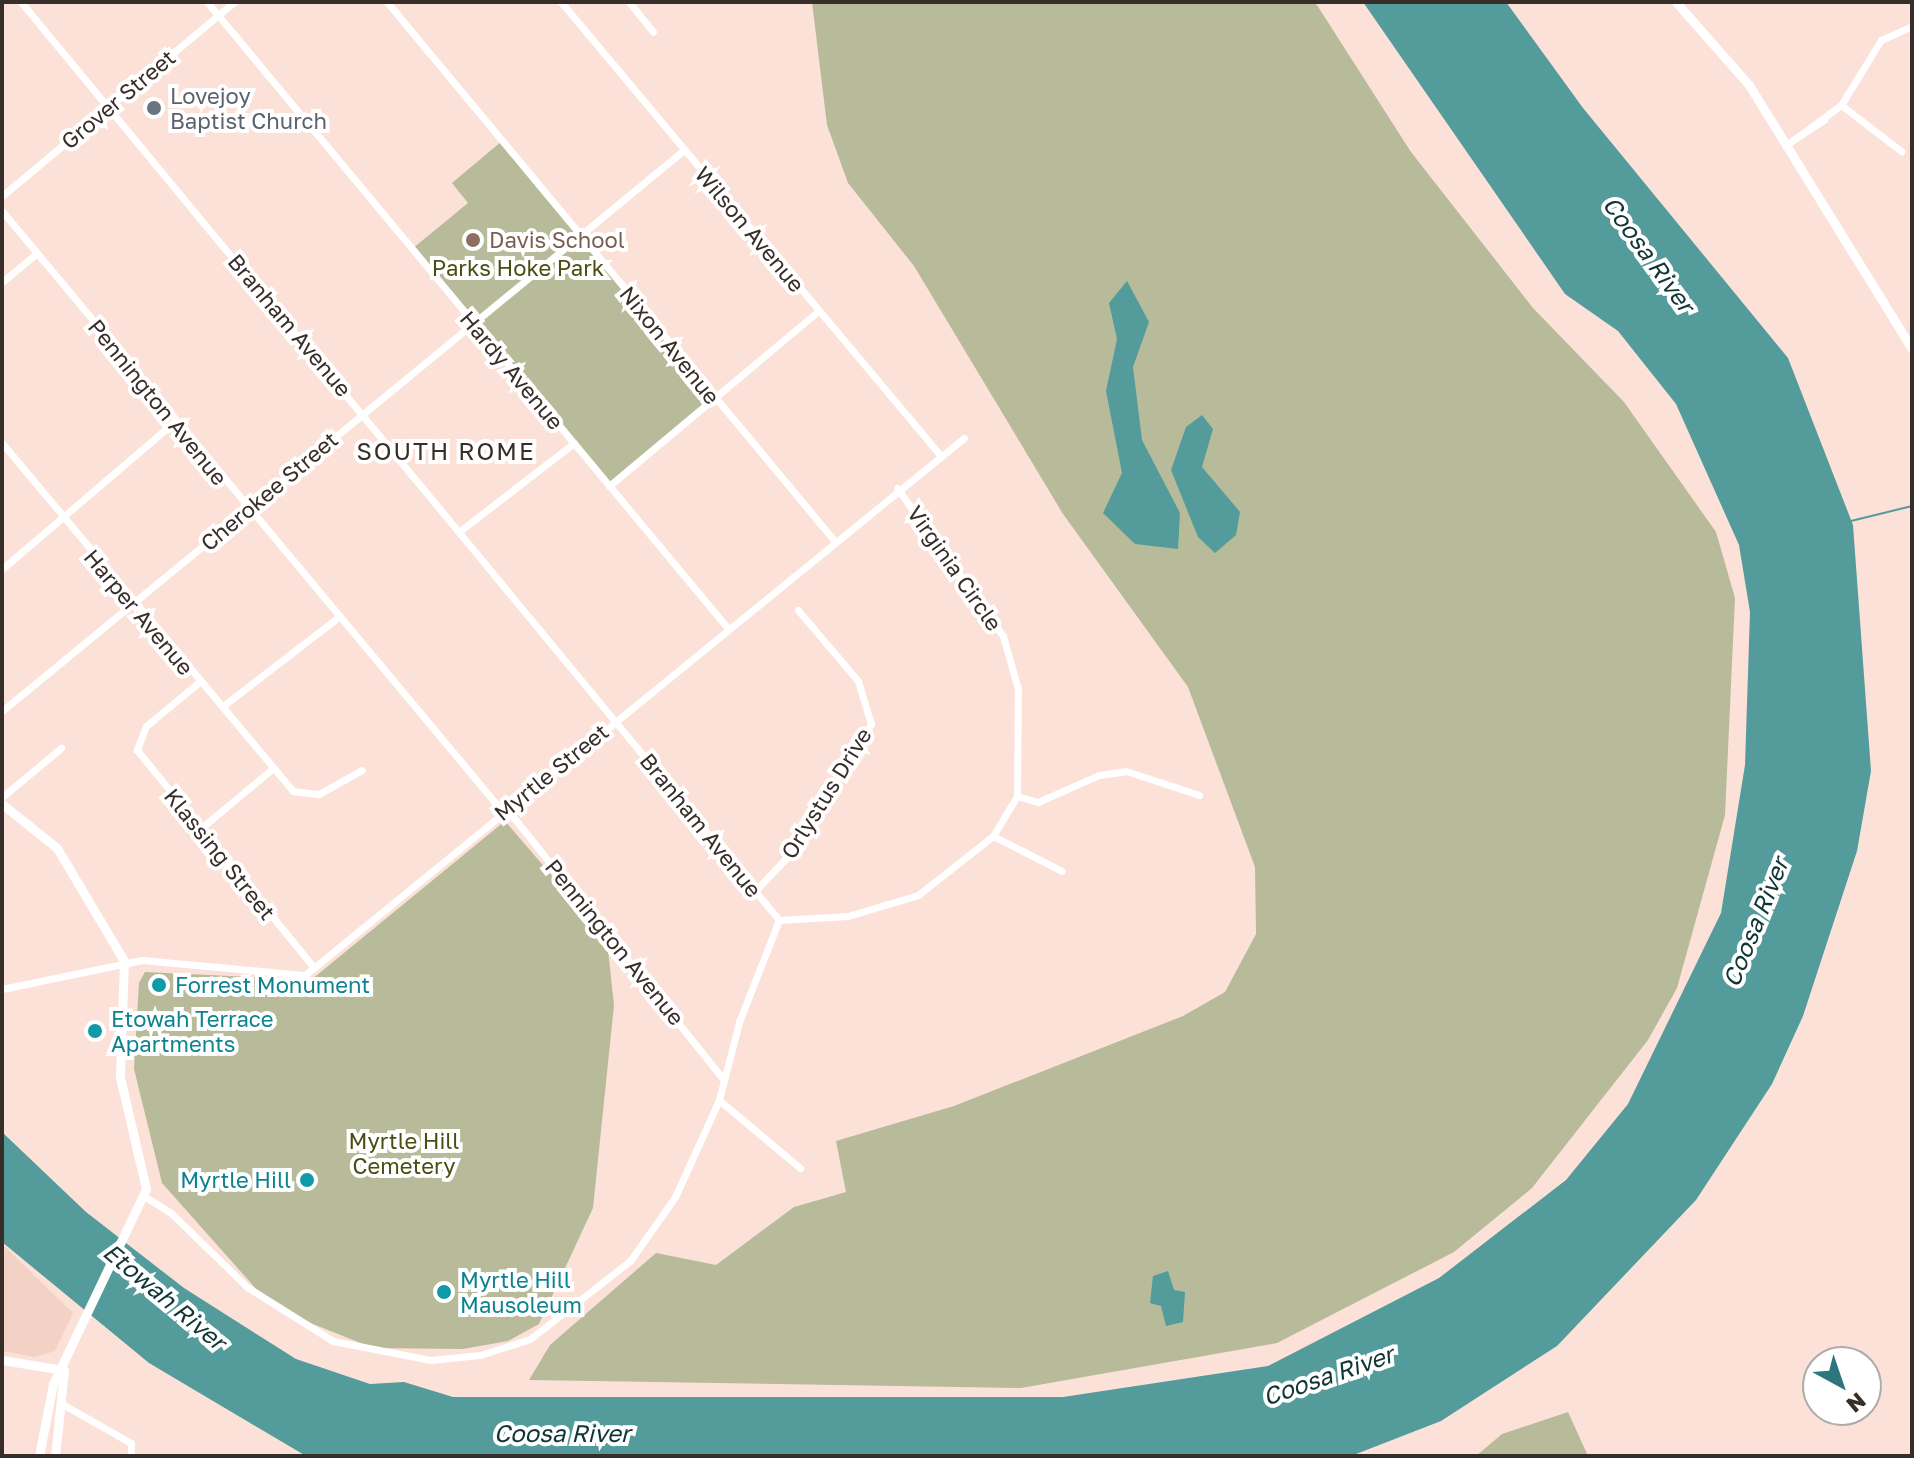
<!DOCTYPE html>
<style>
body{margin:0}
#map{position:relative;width:1914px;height:1458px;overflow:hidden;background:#fce1d8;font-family:"Golos Text",sans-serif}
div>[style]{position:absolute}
.built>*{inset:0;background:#f3d1c5}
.green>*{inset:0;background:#b7bb99}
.water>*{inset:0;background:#549b9c}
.stream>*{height:2px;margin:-1px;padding:0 1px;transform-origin:1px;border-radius:1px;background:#549b9c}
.street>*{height:7px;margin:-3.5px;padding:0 3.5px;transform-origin:3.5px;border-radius:3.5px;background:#fff}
.secondary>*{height:9px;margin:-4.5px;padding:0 4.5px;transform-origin:4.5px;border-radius:4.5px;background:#fff}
.dots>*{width:22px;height:22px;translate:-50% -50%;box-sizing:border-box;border:4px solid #fff;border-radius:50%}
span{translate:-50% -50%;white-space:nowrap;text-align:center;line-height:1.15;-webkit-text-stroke:8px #fff;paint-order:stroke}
.worship-label{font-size:22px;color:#5b616d}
.left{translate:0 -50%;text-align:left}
.street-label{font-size:22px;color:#372d29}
.education-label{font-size:22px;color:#785e54}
.park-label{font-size:22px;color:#494e10}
.culture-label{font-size:22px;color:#0d838f}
.right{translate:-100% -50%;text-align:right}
.water-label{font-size:24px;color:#113535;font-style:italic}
.neighbourhood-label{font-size:24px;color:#372d29;letter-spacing:2px}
.frame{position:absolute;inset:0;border:4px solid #372d29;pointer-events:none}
.north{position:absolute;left:1802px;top:1346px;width:80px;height:80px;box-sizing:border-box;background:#fff;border:2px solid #afaba9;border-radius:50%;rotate:140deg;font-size:22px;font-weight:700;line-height:32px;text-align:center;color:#372d29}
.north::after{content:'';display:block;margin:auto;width:28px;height:36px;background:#2d767d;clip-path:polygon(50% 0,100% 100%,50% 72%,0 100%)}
</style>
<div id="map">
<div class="built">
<i style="clip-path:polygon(2px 1244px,73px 1313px,55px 1351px,35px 1357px,2px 1351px)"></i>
</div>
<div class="green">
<i style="clip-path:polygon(812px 2px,1315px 2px,1411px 152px,1533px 308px,1624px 402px,1716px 532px,1735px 598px,1725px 815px,1677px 988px,1648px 1040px,1532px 1188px,1454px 1252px,1277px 1343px,1021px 1388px,529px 1380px,550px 1345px,656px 1253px,716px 1265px,794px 1207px,846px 1192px,836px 1141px,954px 1106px,1183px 1016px,1225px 992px,1256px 934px,1255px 867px,1188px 687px,1063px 514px,914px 266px,848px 183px,827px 125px)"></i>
<i style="clip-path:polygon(502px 141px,714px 399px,609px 486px,412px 249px,468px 203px,452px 183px)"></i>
<i style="clip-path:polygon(505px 821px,607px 940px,614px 1005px,593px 1208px,539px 1324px,508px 1341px,463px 1349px,373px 1348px,308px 1322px,258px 1291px,162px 1183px,134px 1069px,139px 983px,145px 972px,311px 980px)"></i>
<i style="clip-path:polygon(1568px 1412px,1588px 1456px,1476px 1456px,1502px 1434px)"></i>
</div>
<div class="water">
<i style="clip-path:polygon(1363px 2px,1506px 2px,1583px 108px,1788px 358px,1853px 525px,1871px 771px,1857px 851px,1803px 1016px,1772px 1084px,1696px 1200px,1557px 1346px,1441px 1421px,1351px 1456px,306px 1456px,149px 1363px,2px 1242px,2px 1132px,86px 1212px,184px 1288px,296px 1359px,370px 1384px,404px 1382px,453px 1397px,1063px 1397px,1268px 1366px,1439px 1278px,1566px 1180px,1628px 1104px,1721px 913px,1745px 765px,1750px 612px,1739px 545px,1676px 404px,1618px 331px,1565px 294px)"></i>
<i style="clip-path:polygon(1127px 281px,1149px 322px,1133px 367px,1142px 440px,1180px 513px,1178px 549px,1135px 544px,1103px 513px,1122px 473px,1106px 391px,1117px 339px,1109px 303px)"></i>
<i style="clip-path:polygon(1202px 415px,1213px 429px,1202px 467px,1240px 512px,1236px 535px,1215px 553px,1198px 537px,1171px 470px,1186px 427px)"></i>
<i style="clip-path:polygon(1168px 1271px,1174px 1290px,1185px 1292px,1183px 1322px,1166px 1326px,1161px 1306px,1150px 1303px,1153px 1276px)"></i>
</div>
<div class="stream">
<i style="left:1851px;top:521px;width:63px;rotate:-13.8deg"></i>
</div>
<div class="street">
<i style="left:21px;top:2px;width:1190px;rotate:50.45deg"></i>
<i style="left:207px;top:2px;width:812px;rotate:50.25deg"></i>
<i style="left:387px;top:2px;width:698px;rotate:50.29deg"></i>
<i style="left:561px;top:2px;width:591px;rotate:50.08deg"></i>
<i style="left:629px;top:2px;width:38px;rotate:51deg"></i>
<i style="left:1841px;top:105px;width:76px;rotate:37.5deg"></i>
<i style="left:1793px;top:140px;width:37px;rotate:-33deg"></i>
<i style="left:1788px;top:144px;width:66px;rotate:-36.3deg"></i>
<i style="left:1841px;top:105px;width:76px;rotate:-58.4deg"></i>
<i style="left:1881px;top:40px;width:34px;rotate:-24deg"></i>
<i style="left:2px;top:196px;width:302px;rotate:-39.9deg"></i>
<i style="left:2px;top:211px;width:781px;rotate:50.19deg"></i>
<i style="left:2px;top:282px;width:45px;rotate:-39.6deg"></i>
<i style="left:2px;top:443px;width:454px;rotate:50.1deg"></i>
<i style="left:293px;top:791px;width:26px;rotate:7deg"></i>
<i style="left:319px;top:794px;width:49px;rotate:-29.2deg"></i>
<i style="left:609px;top:486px;width:273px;rotate:-39.9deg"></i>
<i style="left:460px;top:531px;width:144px;rotate:-37.7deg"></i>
<i style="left:2px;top:569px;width:226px;rotate:-40.5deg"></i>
<i style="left:198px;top:683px;width:67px;rotate:140.4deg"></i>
<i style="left:146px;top:726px;width:26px;rotate:111deg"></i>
<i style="left:137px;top:750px;width:281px;rotate:50.9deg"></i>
<i style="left:223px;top:706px;width:143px;rotate:-37.6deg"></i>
<i style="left:2px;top:711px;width:883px;rotate:-39.44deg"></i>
<i style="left:1017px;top:796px;width:22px;rotate:16deg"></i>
<i style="left:1038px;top:802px;width:67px;rotate:-23.9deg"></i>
<i style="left:1099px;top:775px;width:27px;rotate:-8deg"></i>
<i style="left:1126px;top:771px;width:77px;rotate:18.2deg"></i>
<i style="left:2px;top:797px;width:77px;rotate:-39.7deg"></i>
<i style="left:506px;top:808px;width:346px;rotate:51.3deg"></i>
<i style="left:200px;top:829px;width:94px;rotate:-39.8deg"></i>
<i style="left:993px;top:836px;width:77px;rotate:26.9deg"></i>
<i style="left:754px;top:892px;width:52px;rotate:-46.5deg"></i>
<i style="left:790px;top:854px;width:153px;rotate:-58.1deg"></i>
<i style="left:871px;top:724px;width:45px;rotate:-106.8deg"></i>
<i style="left:858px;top:681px;width:93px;rotate:-130.2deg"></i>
<i style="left:779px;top:920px;width:69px;rotate:-3.3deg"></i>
<i style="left:848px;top:916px;width:73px;rotate:-16.7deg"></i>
<i style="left:918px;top:895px;width:95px;rotate:-38.2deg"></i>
<i style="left:993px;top:836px;width:47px;rotate:-59deg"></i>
<i style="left:1017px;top:796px;width:107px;rotate:-89.5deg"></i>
<i style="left:1018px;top:689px;width:55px;rotate:-105.8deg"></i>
<i style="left:1003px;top:636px;width:182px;rotate:-125.6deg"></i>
<i style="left:2px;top:989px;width:143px;rotate:-11.7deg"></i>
<i style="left:142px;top:960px;width:164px;rotate:5.3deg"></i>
<i style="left:305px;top:975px;width:850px;rotate:-39.18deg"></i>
<i style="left:719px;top:1100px;width:106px;rotate:40deg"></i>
<i style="left:144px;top:1196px;width:32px;rotate:32deg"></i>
<i style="left:171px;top:1213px;width:106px;rotate:44.2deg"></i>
<i style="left:247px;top:1287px;width:102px;rotate:32.1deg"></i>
<i style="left:333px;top:1341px;width:100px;rotate:11deg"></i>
<i style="left:431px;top:1360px;width:49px;rotate:-5.8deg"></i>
<i style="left:480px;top:1355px;width:52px;rotate:-17.7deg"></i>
<i style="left:530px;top:1339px;width:127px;rotate:-38deg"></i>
<i style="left:630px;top:1261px;width:78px;rotate:-54.9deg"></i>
<i style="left:675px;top:1197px;width:107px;rotate:-65.6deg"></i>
<i style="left:719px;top:1100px;width:81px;rotate:-75.6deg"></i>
<i style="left:739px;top:1022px;width:110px;rotate:-68.6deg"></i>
<i style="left:64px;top:1405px;width:77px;rotate:29.6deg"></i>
<i style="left:131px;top:1443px;width:13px;rotate:90deg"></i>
</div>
<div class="secondary">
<i style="left:1676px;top:2px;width:111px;rotate:48.7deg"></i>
<i style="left:1749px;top:85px;width:310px;rotate:58.3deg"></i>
<i style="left:2px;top:804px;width:70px;rotate:38.7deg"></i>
<i style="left:57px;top:848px;width:131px;rotate:59.3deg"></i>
<i style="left:124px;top:961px;width:116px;rotate:92deg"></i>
<i style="left:120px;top:1077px;width:115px;rotate:76.9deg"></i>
<i style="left:146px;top:1189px;width:216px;rotate:115.5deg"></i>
<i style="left:53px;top:1384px;width:73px;rotate:101deg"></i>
<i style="left:2px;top:1360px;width:63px;rotate:9.2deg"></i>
<i style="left:55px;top:1456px;width:86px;rotate:-84deg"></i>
</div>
<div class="dots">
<i style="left:154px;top:108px;background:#6b7280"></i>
<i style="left:473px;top:240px;background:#8d6e63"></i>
<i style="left:159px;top:985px;background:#0f9aa8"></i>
<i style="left:95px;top:1031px;background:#0f9aa8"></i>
<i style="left:307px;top:1180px;background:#0f9aa8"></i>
<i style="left:444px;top:1292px;background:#0f9aa8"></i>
</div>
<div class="worship-label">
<span class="left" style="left:170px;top:108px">Lovejoy<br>Baptist Church</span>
</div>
<div class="street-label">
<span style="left:118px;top:99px;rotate:-40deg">Grover Street</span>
<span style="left:750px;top:229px;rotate:50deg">Wilson Avenue</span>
<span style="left:290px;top:325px;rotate:50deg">Branham Avenue</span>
<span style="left:670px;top:345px;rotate:51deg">Nixon Avenue</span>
<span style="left:512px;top:370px;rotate:50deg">Hardy Avenue</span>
<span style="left:158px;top:402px;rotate:51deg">Pennington Avenue</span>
<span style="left:269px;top:491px;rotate:-40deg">Cherokee Street</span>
<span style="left:955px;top:568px;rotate:55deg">Virginia Circle</span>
<span style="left:139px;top:612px;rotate:50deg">Harper Avenue</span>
<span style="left:551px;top:772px;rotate:-39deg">Myrtle Street</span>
<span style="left:826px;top:793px;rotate:-58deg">Orlystus Drive</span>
<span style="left:701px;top:825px;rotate:51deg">Branham Avenue</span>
<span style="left:220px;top:854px;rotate:51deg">Klassing Street</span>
<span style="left:615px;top:942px;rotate:51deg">Pennington Avenue</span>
</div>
<div class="education-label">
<span class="left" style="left:489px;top:240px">Davis School</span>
</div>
<div class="park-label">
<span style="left:518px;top:268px">Parks Hoke Park</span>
<span style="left:404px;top:1153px">Myrtle Hill<br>Cemetery</span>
</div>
<div class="culture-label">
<span class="left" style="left:175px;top:985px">Forrest Monument</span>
<span class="left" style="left:111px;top:1031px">Etowah Terrace<br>Apartments</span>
<span class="right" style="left:291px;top:1180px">Myrtle Hill</span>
<span class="left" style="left:460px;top:1292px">Myrtle Hill<br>Mausoleum</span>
</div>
<div class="water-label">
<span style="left:1649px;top:254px;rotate:54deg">Coosa River</span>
<span style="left:1755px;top:922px;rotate:-68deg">Coosa River</span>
<span style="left:165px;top:1296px;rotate:40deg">Etowah River</span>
<span style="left:1328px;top:1375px;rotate:-19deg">Coosa River</span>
<span style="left:562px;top:1433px">Coosa River</span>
</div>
<div class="neighbourhood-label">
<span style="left:446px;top:451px">SOUTH ROME</span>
</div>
<div class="frame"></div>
<div class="north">N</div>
</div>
